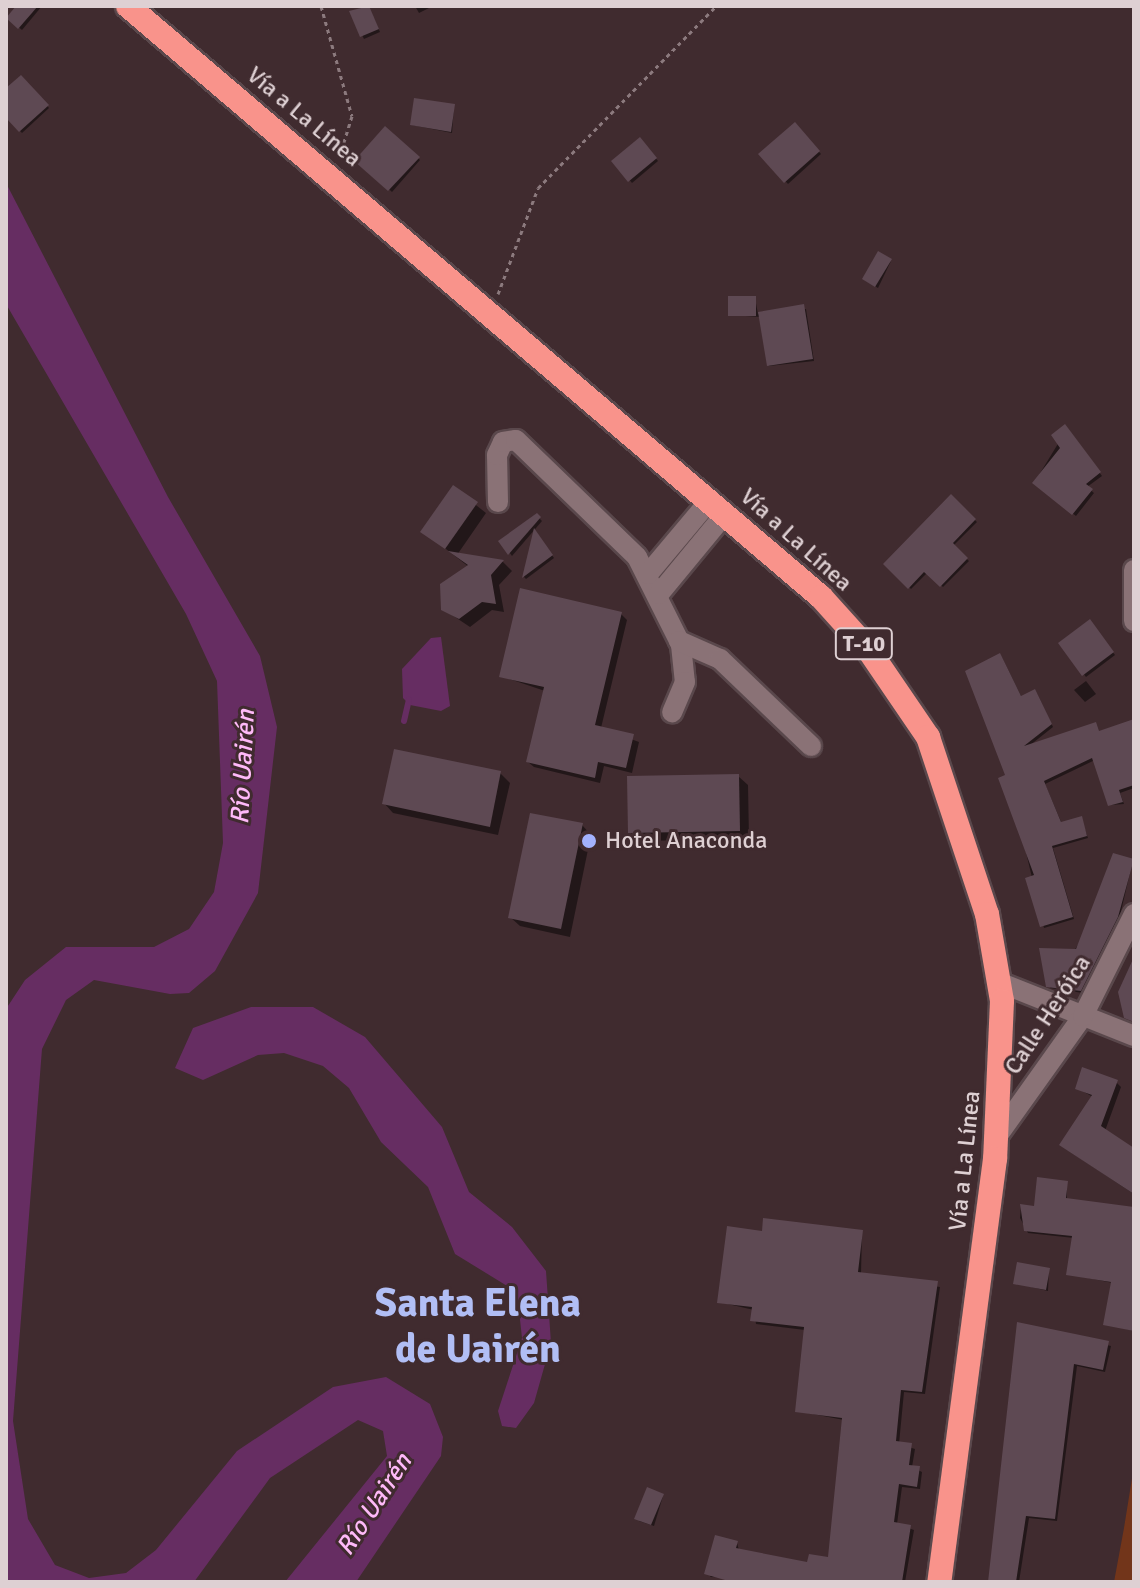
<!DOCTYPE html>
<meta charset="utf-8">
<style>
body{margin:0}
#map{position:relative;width:1140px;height:1588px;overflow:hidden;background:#402b2f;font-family:Signika,sans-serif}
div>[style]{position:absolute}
.green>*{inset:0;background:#72351a}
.water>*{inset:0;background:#662d62}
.shadow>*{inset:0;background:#0007}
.stream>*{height:6px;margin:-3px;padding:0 3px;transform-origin:3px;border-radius:3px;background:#662d62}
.building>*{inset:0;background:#5e4953}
.path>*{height:3px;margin-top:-1.5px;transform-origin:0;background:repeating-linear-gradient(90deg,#8c7a7e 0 4px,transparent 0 8px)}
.roads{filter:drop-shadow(2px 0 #5a484c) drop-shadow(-2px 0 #5a484c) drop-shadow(0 2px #5a484c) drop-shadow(0 -2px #5a484c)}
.minor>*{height:20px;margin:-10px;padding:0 10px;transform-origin:10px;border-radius:10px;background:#8a7276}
.highway>*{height:24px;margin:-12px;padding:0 12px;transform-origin:12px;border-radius:12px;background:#f9938b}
.dots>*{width:22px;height:22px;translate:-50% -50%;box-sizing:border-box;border:4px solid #402b2f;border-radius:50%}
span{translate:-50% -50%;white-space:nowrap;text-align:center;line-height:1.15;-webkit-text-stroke:6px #402b2f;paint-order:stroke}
.shield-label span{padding:2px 6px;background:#402b2f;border:2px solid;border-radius:6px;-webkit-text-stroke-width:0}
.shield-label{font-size:22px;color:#ded0d3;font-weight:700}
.street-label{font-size:24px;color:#ded0d3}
.poi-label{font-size:24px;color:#ded0d3}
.left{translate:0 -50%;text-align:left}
.water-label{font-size:26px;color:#feb9f8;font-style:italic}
.town-label{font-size:40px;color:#b1bef5;font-weight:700}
.frame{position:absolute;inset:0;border:8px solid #ded0d3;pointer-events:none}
</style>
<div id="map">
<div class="green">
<i style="clip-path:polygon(1134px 1466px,1134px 1582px,1114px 1582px,1124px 1528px)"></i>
</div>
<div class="water">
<i style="clip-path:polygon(6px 183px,168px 497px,260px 656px,277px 727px,258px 893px,215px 971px,189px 993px,170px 994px,94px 980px,66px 1000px,42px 1049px,13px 1421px,28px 1519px,55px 1565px,89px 1578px,126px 1573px,156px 1550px,237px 1451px,333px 1387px,386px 1377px,430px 1404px,443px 1437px,441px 1456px,356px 1582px,285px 1582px,387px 1456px,383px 1431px,358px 1420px,270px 1478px,194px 1582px,6px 1582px,6px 1009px,25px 980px,66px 947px,154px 947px,189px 929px,214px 892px,223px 843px,217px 681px,186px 614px,6px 304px)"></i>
<i style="clip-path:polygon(441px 637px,450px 706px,441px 711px,410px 705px,403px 698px,402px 669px,431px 638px)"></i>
<i style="clip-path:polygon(251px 1007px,313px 1007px,365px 1037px,442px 1127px,469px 1192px,512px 1227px,546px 1271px,551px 1343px,534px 1403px,516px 1428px,502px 1426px,498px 1411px,522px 1338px,517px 1292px,455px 1254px,428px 1187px,381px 1142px,349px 1088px,323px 1066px,284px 1053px,258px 1055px,203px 1080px,175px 1068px,193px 1028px)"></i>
</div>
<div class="shadow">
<i style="clip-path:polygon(19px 6px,42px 6px,22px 30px,8px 18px)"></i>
<i style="clip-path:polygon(368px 6px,380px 32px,364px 39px,351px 12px)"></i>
<i style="clip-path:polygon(415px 6px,433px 6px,419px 13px)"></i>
<i style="clip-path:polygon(21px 77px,49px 108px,22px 133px,6px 116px,6px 91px)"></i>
<i style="clip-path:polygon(454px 106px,452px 133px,412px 125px)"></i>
<i style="clip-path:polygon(795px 125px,821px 154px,788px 184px,761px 154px)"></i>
<i style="clip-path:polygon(385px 129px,420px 160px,392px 192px,357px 160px)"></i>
<i style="clip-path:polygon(640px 139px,658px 161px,632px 183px,614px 161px)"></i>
<i style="clip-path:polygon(891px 261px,878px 288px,866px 281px)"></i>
<i style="clip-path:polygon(755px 298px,758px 314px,806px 309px,814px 361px,769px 366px,761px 317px,730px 315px)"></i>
<i style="clip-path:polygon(1067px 429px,1102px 476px,1087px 487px,1094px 493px,1076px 516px,1034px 483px)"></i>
<i style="clip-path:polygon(453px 487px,486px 513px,457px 555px,503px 562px,512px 571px,499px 585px,504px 612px,492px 610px,470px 627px,443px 609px,469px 567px,423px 531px)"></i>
<i style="clip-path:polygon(951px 497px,977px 522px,953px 546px,969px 561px,943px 587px,928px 572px,911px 589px,886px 564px)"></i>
<i style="clip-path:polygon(536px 515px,542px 521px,512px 556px,501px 541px)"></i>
<i style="clip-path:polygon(535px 532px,554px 558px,526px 579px,524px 577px)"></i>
<i style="clip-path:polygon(621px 614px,627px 620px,601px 728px,639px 742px,632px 773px,604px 766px,600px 783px,534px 767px,528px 762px,545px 691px,501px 676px)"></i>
<i style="clip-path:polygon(1092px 624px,1115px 655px,1086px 677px,1061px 643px)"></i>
<i style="clip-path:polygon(1002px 658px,1022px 698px,1037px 694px,1053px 727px,1029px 746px,1134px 724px,1134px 788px,1120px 793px,1124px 804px,1110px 805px,1095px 760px,1045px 784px,1062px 824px,1081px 819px,1088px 838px,1053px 848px,1074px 919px,1044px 928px,1008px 777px)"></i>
<i style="clip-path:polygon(1086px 681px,1096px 694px,1085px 702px,1074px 690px)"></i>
<i style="clip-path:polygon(500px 773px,510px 783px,498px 835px,393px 813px,384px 803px)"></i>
<i style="clip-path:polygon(738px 776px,748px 785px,749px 839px,639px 841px,630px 832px)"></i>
<i style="clip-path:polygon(582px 825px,591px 835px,570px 937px,520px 926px,510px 917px)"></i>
<i style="clip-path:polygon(1133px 860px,1119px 920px,1083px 993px,1050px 988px)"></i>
<i style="clip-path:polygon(1116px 1082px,1121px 1087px,1105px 1131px,1134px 1150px,1134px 1194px,1066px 1149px,1093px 1097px,1077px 1088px)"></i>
<i style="clip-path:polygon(1067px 1183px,1067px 1201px,1134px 1215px,1134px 1331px,1106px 1324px,1113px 1283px,1068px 1274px,1074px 1238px,1028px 1233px,1020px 1218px,1021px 1206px,1035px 1208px)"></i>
<i style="clip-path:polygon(862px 1232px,861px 1274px,940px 1287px,925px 1394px,904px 1392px,899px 1444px,915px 1449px,912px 1467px,922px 1472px,920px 1489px,902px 1487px,897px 1524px,914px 1530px,905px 1582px,710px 1577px,737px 1543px,739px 1550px,809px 1565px,830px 1559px,844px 1420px,797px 1411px,805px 1330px,756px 1324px,754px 1310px,719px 1302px,763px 1233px)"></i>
<i style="clip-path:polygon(1049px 1269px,1048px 1291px,1015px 1283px)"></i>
<i style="clip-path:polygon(1019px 1325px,1111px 1346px,1105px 1372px,1077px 1366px,1057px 1521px,1029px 1518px,1019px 1582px,990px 1582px)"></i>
<i style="clip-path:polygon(663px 1496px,654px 1526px,639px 1521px)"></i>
</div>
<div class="stream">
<i style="left:404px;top:721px;width:22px;rotate:-77deg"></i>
</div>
<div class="building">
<i style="clip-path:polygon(16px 6px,38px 6px,18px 29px,6px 18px)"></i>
<i style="clip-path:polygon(369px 6px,379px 29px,360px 37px,349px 11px)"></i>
<i style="clip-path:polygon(21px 75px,49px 105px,19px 132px,6px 118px,6px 88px)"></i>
<i style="clip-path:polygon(414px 98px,455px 104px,451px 132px,410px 125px)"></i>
<i style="clip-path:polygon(795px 122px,820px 151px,784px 183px,758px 154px)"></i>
<i style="clip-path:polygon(385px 126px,420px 157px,388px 191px,354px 161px)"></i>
<i style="clip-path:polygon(640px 137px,657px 158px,628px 182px,611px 161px)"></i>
<i style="clip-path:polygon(878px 251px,892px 259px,875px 287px,862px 279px)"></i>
<i style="clip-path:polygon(728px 296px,756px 296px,756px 316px,728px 316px)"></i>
<i style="clip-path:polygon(804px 304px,813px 359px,767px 366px,758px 312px)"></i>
<i style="clip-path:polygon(1065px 424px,1101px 472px,1086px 484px,1093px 489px,1072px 515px,1032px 483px,1060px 448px,1051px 435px)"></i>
<i style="clip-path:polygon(453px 485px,478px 502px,445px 549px,420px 532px)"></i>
<i style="clip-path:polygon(951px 494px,976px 519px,953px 543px,968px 558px,940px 587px,924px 572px,908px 589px,883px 564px)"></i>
<i style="clip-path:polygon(537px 513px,541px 517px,508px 555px,498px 541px)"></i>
<i style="clip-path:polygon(534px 528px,553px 555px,522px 578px)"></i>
<i style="clip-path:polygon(448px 551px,504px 560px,491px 575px,496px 604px,482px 602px,459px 619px,441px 610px,440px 584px,468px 565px)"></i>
<i style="clip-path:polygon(520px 588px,622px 612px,595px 725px,634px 734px,626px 768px,598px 762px,595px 778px,526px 762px,544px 687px,499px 677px)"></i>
<i style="clip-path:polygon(1090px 619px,1114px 652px,1082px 676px,1058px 643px)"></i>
<i style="clip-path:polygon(1000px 653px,1021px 696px,1035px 689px,1052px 724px,1024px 746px,1096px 722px,1099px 731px,1134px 719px,1134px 785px,1119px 790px,1123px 802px,1108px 806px,1092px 758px,1044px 781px,1061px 822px,1082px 816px,1087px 836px,1052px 846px,1073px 917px,1040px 927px,1025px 878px,1034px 875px,998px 778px,1005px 775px,965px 671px)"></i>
<i style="clip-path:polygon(394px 749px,501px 771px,490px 827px,382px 804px)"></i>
<i style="clip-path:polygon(739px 774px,740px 831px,628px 833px,627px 776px)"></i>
<i style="clip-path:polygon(530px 813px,583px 823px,561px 929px,508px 918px)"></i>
<i style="clip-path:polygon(1113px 853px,1134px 859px,1118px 917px,1081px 991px,1046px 987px,1039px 948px,1076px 949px)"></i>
<i style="clip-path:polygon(1134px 957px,1134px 1022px,1124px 1018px,1118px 992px)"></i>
<i style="clip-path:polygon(1082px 1067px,1118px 1080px,1101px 1126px,1134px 1148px,1134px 1194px,1059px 1145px,1092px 1095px,1075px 1089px)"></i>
<i style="clip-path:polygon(1037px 1177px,1068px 1181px,1066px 1198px,1134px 1207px,1134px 1331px,1103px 1325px,1111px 1282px,1066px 1275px,1072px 1236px,1024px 1231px,1020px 1204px,1034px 1206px)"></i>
<i style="clip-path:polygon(763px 1218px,863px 1230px,858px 1272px,938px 1281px,922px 1392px,901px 1390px,896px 1441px,912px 1443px,909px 1465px,920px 1466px,917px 1487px,899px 1484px,894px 1522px,911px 1525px,902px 1582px,732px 1582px,704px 1574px,715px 1535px,738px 1541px,736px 1548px,807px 1562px,809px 1554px,828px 1557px,842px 1418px,795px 1412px,804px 1327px,750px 1321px,752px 1307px,717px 1303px,727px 1226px,762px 1231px)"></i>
<i style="clip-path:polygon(1017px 1262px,1050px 1268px,1046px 1290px,1013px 1284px)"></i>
<i style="clip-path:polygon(1017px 1322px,1109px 1341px,1103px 1370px,1074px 1364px,1055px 1519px,1026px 1516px,1016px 1582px,988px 1582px)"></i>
<i style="clip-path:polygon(647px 1487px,664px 1494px,651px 1525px,634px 1519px)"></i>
</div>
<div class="path">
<i style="left:321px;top:6px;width:114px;rotate:74.3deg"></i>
<i style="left:352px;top:116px;width:44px;rotate:107.2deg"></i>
<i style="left:498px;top:294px;width:113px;rotate:-69.3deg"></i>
<i style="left:538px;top:188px;width:255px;rotate:-45.6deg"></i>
</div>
<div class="roads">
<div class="minor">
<i style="left:498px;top:502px;width:47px;rotate:-91.2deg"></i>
<i style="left:497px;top:455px;width:14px;rotate:-65deg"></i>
<i style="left:503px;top:442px;width:13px;rotate:-9deg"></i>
<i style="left:516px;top:440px;width:168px;rotate:44deg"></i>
<i style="left:637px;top:557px;width:98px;rotate:63.4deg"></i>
<i style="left:681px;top:645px;width:37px;rotate:84deg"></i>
<i style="left:685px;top:682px;width:33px;rotate:113deg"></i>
<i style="left:1134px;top:570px;width:51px;rotate:90deg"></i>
<i style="left:648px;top:574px;width:97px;rotate:-50deg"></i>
<i style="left:659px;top:594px;width:104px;rotate:-50.5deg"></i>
<i style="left:679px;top:641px;width:45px;rotate:23.7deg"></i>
<i style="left:720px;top:659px;width:126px;rotate:43.7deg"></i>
<i style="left:1001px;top:983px;width:143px;rotate:21.7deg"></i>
<i style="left:996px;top:1138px;width:150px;rotate:-54.5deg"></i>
<i style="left:1083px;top:1016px;width:114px;rotate:-63.4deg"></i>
</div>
<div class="highway">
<i style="left:128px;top:6px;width:911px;rotate:40.46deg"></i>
<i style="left:821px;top:597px;width:70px;rotate:47.9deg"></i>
<i style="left:868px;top:649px;width:107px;rotate:55.7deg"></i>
<i style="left:928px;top:737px;width:187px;rotate:71.6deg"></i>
<i style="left:987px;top:914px;width:88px;rotate:80.2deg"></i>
<i style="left:1002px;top:1001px;width:158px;rotate:92.5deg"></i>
<i style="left:995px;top:1159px;width:427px;rotate:97.5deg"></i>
</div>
</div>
<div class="dots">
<i style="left:589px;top:841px;background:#a3b2fd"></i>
</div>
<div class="shield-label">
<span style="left:864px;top:644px">T-10</span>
</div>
<div class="street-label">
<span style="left:304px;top:117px;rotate:40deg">Vía a La Línea</span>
<span style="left:796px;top:540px;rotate:42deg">Vía a La Línea</span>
<span style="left:1048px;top:1015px;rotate:-57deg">Calle Heróica</span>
<span style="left:965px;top:1161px;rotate:-84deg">Vía a La Línea</span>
</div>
<div class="poi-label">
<span class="left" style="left:605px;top:841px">Hotel Anaconda</span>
</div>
<div class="water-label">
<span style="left:244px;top:767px;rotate:-87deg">Río Uairén</span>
<span style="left:375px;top:1505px;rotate:-57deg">Río Uairén</span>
</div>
<div class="town-label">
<span style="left:478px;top:1326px">Santa Elena<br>de Uairén</span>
</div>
<div class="frame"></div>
</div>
